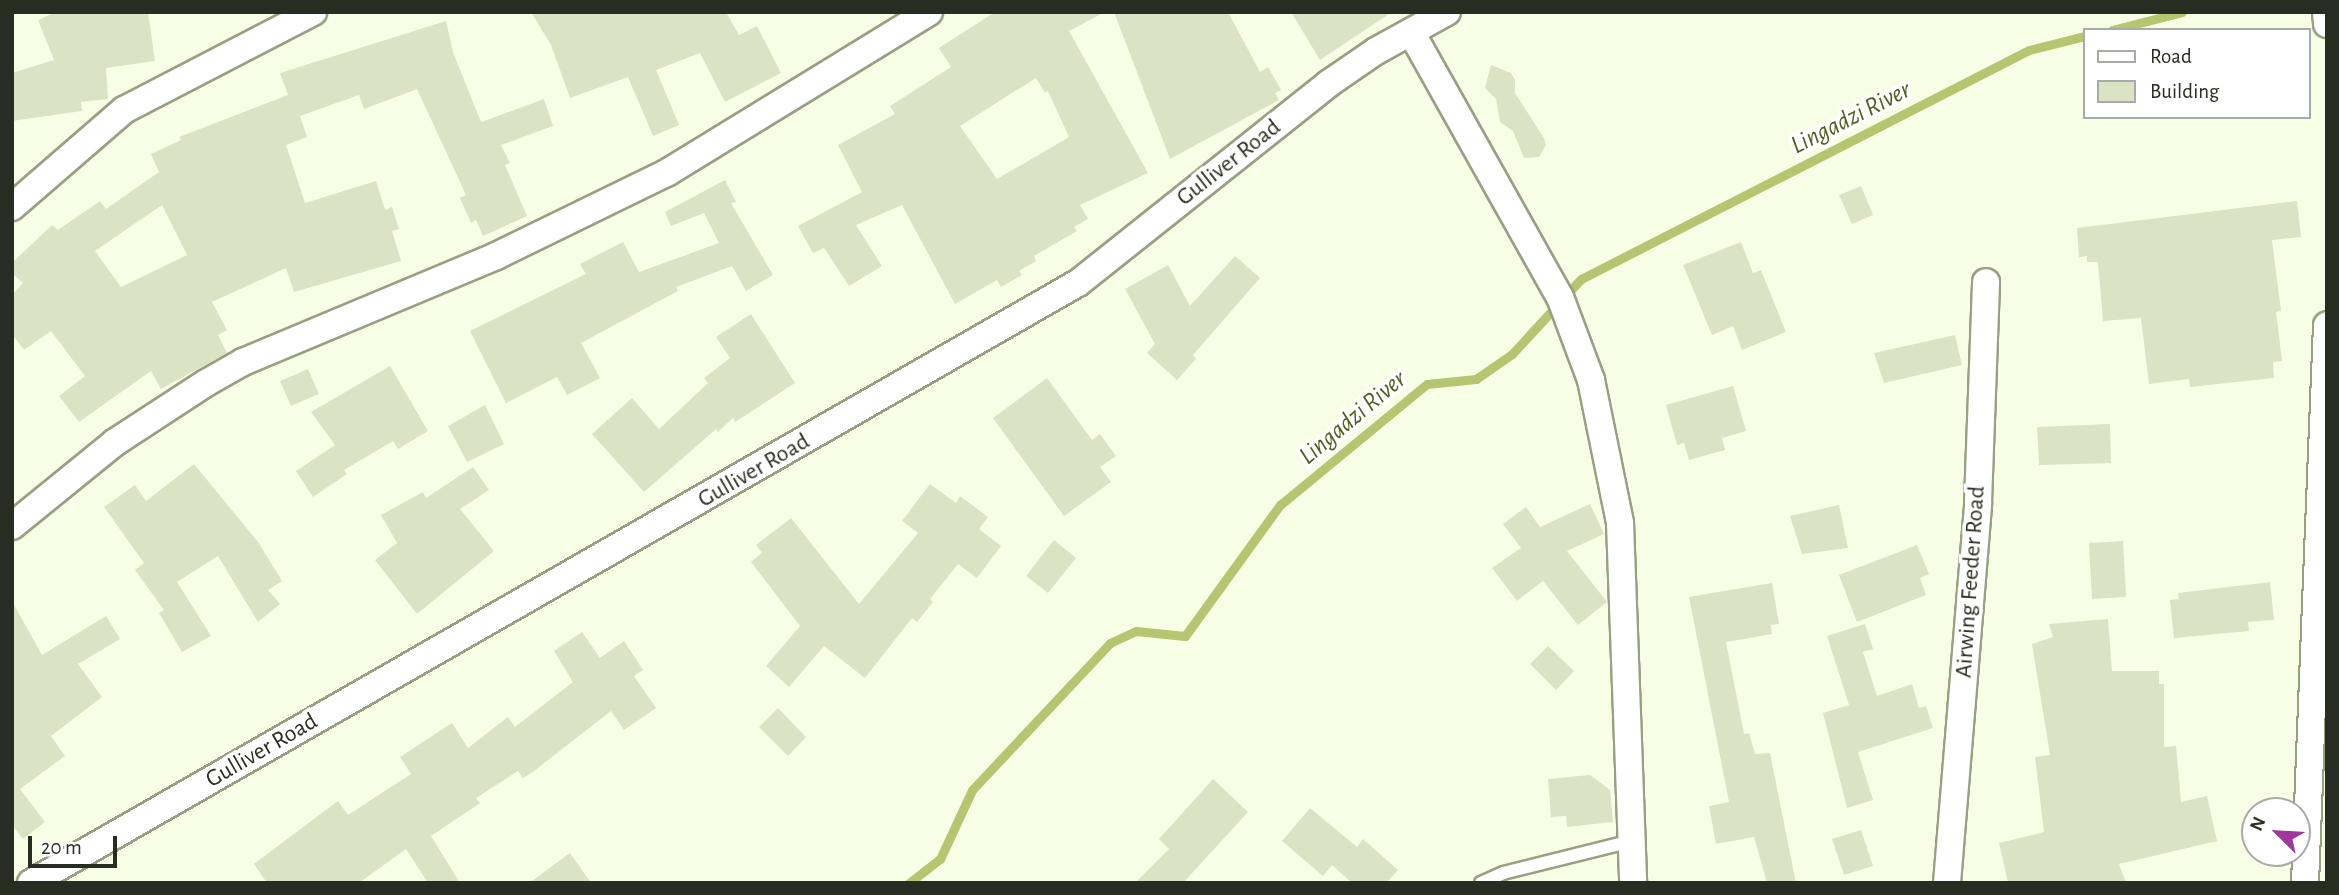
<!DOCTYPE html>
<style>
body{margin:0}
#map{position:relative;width:2339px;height:895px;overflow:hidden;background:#f8fee5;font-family:"Alegreya Sans",sans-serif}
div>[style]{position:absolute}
.stream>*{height:9px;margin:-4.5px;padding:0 4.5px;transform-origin:4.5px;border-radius:4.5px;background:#b4c670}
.building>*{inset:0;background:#dbe3c4}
.roads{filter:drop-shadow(2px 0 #98a082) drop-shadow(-2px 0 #98a082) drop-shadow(0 2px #98a082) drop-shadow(0 -2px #98a082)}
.service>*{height:12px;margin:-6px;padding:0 6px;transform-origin:6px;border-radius:6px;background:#fff}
.minor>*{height:26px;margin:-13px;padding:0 13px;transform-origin:13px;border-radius:13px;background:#fff}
span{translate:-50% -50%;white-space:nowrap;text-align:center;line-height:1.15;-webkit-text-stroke:7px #fff;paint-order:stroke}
.street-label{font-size:24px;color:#292c20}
.water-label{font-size:26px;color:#525e21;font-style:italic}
.frame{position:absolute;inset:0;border:14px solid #292c20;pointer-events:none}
.legend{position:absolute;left:2083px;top:28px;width:228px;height:91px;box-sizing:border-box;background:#fff;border:2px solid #a9aba6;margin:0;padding:9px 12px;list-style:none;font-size:21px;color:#292c20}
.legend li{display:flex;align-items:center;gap:14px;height:35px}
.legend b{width:35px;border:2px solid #a9aba6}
.north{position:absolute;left:2241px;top:797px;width:70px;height:70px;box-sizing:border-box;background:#fff;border:2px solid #a9aba6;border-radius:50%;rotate:294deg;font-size:19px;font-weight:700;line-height:28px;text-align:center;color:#292c20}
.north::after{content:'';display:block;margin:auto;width:24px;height:32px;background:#9e389c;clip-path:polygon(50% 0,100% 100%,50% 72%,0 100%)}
.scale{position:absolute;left:28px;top:836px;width:89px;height:32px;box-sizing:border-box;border:4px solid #292c20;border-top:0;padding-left:9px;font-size:21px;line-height:24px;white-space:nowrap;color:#292c20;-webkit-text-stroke:5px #fff;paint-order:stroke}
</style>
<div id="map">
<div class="stream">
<i style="left:2112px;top:30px;width:72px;rotate:-14.4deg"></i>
<i style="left:909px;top:883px;width:39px;rotate:-38deg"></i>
<i style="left:940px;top:859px;width:76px;rotate:-65.1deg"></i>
<i style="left:972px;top:790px;width:202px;rotate:-46.8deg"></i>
<i style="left:1110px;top:643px;width:29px;rotate:-25deg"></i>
<i style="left:1136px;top:631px;width:49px;rotate:5.8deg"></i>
<i style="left:1185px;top:636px;width:162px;rotate:-54.1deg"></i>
<i style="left:1280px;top:505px;width:190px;rotate:-39.5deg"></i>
<i style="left:1427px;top:384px;width:49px;rotate:-5.8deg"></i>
<i style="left:1476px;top:379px;width:44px;rotate:-34.8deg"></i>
<i style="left:1512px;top:354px;width:102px;rotate:-47.4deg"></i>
<i style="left:1581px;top:279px;width:503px;rotate:-27.07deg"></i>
<i style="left:2029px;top:50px;width:58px;rotate:-14deg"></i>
</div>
<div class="building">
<i style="clip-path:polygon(56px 12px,148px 12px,155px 61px,106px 68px,108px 99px,81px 102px,82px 111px,12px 121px,12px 73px,54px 60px,38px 20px)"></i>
<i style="clip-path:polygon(531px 12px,726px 12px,739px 35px,757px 26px,781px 73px,725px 102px,700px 53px,656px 70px,679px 125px,653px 136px,628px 77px,570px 98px,551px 45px)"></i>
<i style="clip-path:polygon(evenodd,995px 12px,1105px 12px,1069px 31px,1148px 173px,1080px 205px,1088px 219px,1074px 227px,1077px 231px,1034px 256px,1036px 261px,1019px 271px,1022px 275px,1001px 287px,997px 280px,955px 304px,902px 205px,856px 225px,882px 266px,849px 286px,824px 248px,813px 253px,798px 226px,862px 192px,838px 145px,895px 114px,890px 106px,951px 67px,939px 48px,995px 12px,1036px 78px,1045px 93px,1048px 91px,1069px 137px,997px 179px,960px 126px,1036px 78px)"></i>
<i style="clip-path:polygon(1114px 12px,1228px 12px,1260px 72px,1268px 67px,1281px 90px,1275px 93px,1279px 100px,1170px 159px)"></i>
<i style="clip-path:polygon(1291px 12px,1392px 12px,1320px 60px)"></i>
<i style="clip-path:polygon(evenodd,446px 21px,453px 52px,481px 122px,544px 99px,553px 126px,501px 145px,510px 163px,505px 165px,527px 216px,483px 236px,476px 220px,471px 223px,460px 198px,466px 195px,417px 89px,364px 109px,359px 95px,300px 116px,307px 137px,286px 145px,305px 203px,376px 181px,385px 210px,392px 207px,399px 229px,392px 231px,401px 261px,294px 292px,286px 268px,212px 302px,227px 330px,218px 335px,227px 353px,161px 389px,151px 371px,79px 422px,59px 396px,85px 376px,51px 331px,24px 350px,12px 334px,12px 295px,23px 283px,12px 273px,12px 263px,52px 225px,58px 230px,100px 201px,106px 209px,159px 172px,151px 154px,181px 140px,179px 137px,288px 95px,280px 73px,446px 21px,162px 205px,187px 255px,121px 287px,95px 251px,162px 205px)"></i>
<i style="clip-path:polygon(1491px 65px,1511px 73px,1515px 80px,1515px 93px,1544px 138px,1546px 145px,1539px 157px,1524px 158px,1513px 131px,1500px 122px,1496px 99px,1485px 88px)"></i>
<i style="clip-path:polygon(725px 180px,736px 202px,731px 203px,773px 275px,746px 291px,732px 266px,676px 287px,678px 291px,581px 343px,600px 378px,567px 395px,557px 377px,506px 403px,470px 331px,586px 274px,580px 264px,623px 242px,639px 272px,719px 243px,704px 213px,671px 226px,665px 212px)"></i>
<i style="clip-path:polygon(1861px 186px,1873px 215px,1852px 224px,1839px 195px)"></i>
<i style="clip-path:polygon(2297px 201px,2301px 237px,2272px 240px,2281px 311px,2276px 312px,2282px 361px,2273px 362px,2274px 378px,2190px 387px,2189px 379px,2149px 384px,2141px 318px,2103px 321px,2098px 262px,2087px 262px,2087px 256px,2079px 257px,2077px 228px)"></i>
<i style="clip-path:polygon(1741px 242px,1753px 273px,1761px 270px,1786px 332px,1742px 350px,1733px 326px,1712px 335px,1683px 265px)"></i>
<i style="clip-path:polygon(1235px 256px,1260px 278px,1193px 355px,1196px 359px,1177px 380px,1147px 353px,1155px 344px,1125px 289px,1168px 265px,1190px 306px)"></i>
<i style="clip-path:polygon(751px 314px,795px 383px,735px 422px,733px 418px,718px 432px,716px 429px,644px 492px,592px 434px,632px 398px,659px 429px,708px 383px,704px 378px,730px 358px,716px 337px)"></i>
<i style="clip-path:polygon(1955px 335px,1962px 365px,1884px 383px,1874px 353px)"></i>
<i style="clip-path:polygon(390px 366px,428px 431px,398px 449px,393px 441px,344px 470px,347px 474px,313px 497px,296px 471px,335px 445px,311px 412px)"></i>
<i style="clip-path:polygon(308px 369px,319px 394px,291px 406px,280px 381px)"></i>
<i style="clip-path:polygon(1047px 378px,1092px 440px,1100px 434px,1116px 456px,1100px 467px,1111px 482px,1064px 516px,993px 418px)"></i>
<i style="clip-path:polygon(1733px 386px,1746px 431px,1722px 438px,1725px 450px,1689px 460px,1684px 443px,1677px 445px,1666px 405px)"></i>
<i style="clip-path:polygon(485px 405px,504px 444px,467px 462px,448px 426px)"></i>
<i style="clip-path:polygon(2110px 424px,2111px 463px,2039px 465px,2037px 427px)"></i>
<i style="clip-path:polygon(194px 464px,258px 542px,282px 581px,268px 590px,280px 604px,258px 622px,218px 556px,177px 582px,211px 636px,182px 652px,159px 613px,164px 610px,135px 570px,144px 563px,104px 507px,135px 485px,146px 501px)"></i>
<i style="clip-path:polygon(473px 467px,489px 490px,460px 509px,494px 551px,417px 614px,375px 560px,397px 543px,381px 515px,423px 492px,426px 498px)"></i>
<i style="clip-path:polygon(930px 484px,956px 503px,960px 496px,988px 517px,979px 529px,1001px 546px,977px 578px,958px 564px,930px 599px,933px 602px,917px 622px,912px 618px,865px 678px,824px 646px,789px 687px,766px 666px,800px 626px,751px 562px,762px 553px,756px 545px,791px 518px,859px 604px,918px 533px,902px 521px)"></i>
<i style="clip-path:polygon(1590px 504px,1604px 534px,1567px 551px,1607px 602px,1578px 625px,1543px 581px,1517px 601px,1492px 568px,1521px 548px,1503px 524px,1526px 507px,1540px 527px)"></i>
<i style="clip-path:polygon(1839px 505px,1848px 548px,1802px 554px,1790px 516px)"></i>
<i style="clip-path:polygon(1054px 540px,1076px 558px,1048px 593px,1026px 576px)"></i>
<i style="clip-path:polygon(2123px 541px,2126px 597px,2092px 599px,2089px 543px)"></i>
<i style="clip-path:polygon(1917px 545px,1929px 574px,1920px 578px,1926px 595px,1857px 622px,1839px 575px)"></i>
<i style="clip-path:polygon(2270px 582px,2274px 620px,2248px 622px,2249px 631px,2174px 638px,2170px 600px,2179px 599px,2178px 593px)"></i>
<i style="clip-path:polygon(1772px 583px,1779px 624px,1771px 625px,1772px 634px,1726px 642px,1744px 734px,1749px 733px,1755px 754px,1770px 753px,1796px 883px,1767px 883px,1754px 837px,1716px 844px,1709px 806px,1729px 802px,1689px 597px)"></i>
<i style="clip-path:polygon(12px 601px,42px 655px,106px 616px,120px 639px,78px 664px,102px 697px,51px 736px,65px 756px,20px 789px,45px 822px,23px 839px,12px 825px)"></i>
<i style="clip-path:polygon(2108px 619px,2112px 671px,2159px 671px,2159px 684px,2164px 684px,2164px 747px,2176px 746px,2181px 802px,2207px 796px,2217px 841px,2119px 864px,2126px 883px,2008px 883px,1999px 843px,2044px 832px,2035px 757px,2050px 755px,2032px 644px,2053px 637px,2049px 624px)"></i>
<i style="clip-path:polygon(1865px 624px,1873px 649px,1863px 652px,1877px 696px,1912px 684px,1919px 708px,1926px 706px,1933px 728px,1858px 752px,1873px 800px,1847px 808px,1823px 713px,1849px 705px,1827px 636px)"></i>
<i style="clip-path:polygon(582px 632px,600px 658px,624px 641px,643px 670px,634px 676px,656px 708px,624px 730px,611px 711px,534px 771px,523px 778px,518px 771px,476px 798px,480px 803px,431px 836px,460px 883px,428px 883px,406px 849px,359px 883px,267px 883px,254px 864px,338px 801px,348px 815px,411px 774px,400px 757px,452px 723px,468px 748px,508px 717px,515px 727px,573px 682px,554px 651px)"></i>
<i style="clip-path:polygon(1548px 646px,1574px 671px,1556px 690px,1530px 664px)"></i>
<i style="clip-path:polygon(778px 708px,806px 737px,788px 756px,759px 727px)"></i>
<i style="clip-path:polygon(1590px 775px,1610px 790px,1613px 822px,1567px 827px,1566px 816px,1551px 817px,1548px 779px)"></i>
<i style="clip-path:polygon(1213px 779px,1248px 812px,1183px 883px,1135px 883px,1169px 849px,1159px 839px)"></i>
<i style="clip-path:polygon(1310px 808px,1357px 847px,1363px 839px,1398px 870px,1386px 883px,1352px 883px,1332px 865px,1323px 876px,1282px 841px)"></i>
<i style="clip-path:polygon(1861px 830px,1873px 866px,1844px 875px,1832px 839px)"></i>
<i style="clip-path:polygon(570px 853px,591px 883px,529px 883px)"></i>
</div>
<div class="roads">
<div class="service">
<i style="left:1481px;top:883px;width:24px;rotate:-24deg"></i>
<i style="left:1503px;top:873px;width:132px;rotate:-14deg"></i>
</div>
<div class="minor">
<i style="left:2326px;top:12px;width:12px;rotate:85deg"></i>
<i style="left:1411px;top:32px;width:304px;rotate:60.7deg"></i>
<i style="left:1560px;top:297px;width:89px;rotate:69.5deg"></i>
<i style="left:1591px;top:380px;width:146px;rotate:78.5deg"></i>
<i style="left:1620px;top:523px;width:360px;rotate:87.9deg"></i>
<i style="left:12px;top:207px;width:148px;rotate:-40.9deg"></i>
<i style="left:124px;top:110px;width:213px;rotate:-27.4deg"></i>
<i style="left:12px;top:526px;width:132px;rotate:-39.1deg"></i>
<i style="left:114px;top:443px;width:110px;rotate:-33.1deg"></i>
<i style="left:206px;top:383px;width:43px;rotate:-29.6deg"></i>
<i style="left:243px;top:362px;width:274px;rotate:-22.7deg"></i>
<i style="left:496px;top:256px;width:191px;rotate:-26deg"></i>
<i style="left:668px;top:172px;width:306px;rotate:-31.5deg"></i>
<i style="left:31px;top:883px;width:1207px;rotate:-29.82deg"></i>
<i style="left:1078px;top:283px;width:320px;rotate:-38.5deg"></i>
<i style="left:1328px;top:84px;width:58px;rotate:-34.5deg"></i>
<i style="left:1376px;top:51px;width:81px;rotate:-28.8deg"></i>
<i style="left:1947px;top:883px;width:382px;rotate:-85.3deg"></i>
<i style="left:1978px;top:502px;width:220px;rotate:-87.9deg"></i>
<i style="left:2305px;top:883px;width:558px;rotate:-87.74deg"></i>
</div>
</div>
<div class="street-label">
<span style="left:1229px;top:163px;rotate:-38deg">Gulliver Road</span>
<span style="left:754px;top:471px;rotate:-30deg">Gulliver Road</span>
<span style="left:1971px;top:582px;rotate:-86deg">Airwing Feeder Road</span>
<span style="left:262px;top:751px;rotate:-30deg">Gulliver Road</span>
</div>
<div class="water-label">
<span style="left:1851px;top:118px;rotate:-27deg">Lingadzi River</span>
<span style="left:1353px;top:418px;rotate:-40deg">Lingadzi River</span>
</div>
<div class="frame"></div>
<ul class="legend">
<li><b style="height:9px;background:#fff"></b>Road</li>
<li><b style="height:19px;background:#dbe3c4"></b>Building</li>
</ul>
<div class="north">N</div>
<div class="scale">20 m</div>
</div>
